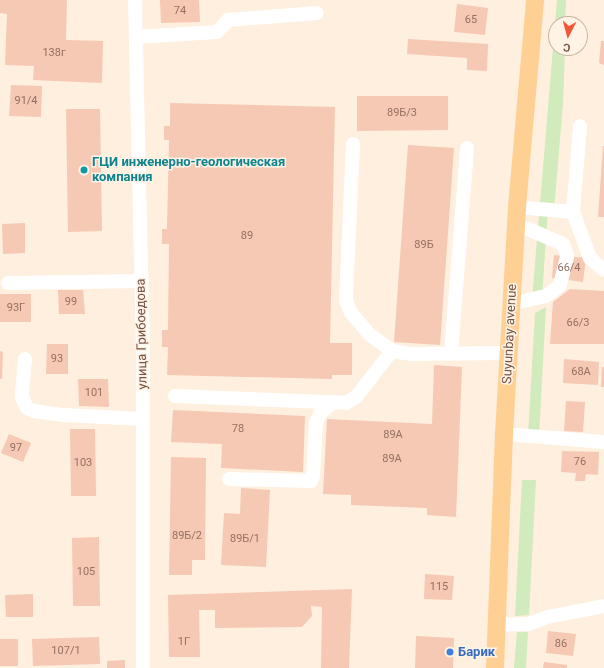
<!DOCTYPE html>
<meta charset="utf-8">
<style>
body{margin:0}
#map{position:relative;width:604px;height:668px;overflow:hidden;background:#feefde;font-family:Roboto,sans-serif}
div>[style]{position:absolute}
.green>*{inset:0;background:#d2ebbc}
.building>*{inset:0;background:#f5c9b4}
.minor>*{height:14px;margin:-7px;padding:0 7px;transform-origin:7px;border-radius:7px;background:#fff}
.major>*{height:18px;margin:-9px;padding:0 9px;transform-origin:9px;border-radius:9px;background:#ffd093}
.dots>*{width:11px;height:11px;translate:-50% -50%;box-sizing:border-box;border:2px solid #fff3e5;border-radius:50%}
span{translate:-50% -50%;white-space:nowrap;text-align:center;line-height:1.15;-webkit-text-stroke:3px #fff3e5;paint-order:stroke}
.number-label{font-size:11px;color:#957061}
.number-label span{-webkit-text-stroke-width:0}
.culture-label{font-size:13px;color:#0d838f;font-weight:700}
.left{translate:0 -50%;text-align:left}
.street-label{font-size:13px;color:#755345}
.shop-label{font-size:13px;color:#366cbe;font-weight:700}
.north{position:absolute;left:548px;top:16px;width:40px;height:40px;box-sizing:border-box;background:#fff3e5;border:1px solid #c8b3a5;border-radius:50%;rotate:186deg;font-size:11px;font-weight:700;line-height:16px;text-align:center;color:#755345}
.north::after{content:'';display:block;margin:auto;width:14px;height:18px;background:#f1573a;clip-path:polygon(50% 0,100% 100%,50% 72%,0 100%)}
</style>
<div id="map">
<div class="green">
<i style="clip-path:polygon(557px 0,566px 0,565px 24px,556px 24px,556px 48px,565px 48px,563px 104px,554px 210px,548px 210px,542px 297px,532px 300px)"></i>
<i style="clip-path:polygon(546px 307px,539px 436px,528px 436px,535px 313px)"></i>
<i style="clip-path:polygon(522px 480px,536px 480px,529px 615px,515px 616px)"></i>
<i style="clip-path:polygon(517px 632px,528px 632px,526px 668px,514px 668px)"></i>
</div>
<div class="building">
<i style="clip-path:polygon(0 0,67px 0,66px 40px,103px 41px,102px 83px,33px 80px,34px 66px,5px 65px,7px 14px,0 13px)"></i>
<i style="clip-path:polygon(160px 0,199px 0,200px 22px,161px 23px)"></i>
<i style="clip-path:polygon(457px 4px,488px 8px,485px 35px,454px 32px)"></i>
<i style="clip-path:polygon(408px 39px,488px 44px,487px 71px,467px 70px,467px 58px,407px 54px)"></i>
<i style="clip-path:polygon(601px 41px,604px 41px,604px 65px,599px 63px)"></i>
<i style="clip-path:polygon(11px 85px,42px 86px,41px 117px,9px 116px)"></i>
<i style="clip-path:polygon(357px 96px,448px 96px,448px 130px,357px 131px)"></i>
<i style="clip-path:polygon(170px 103px,335px 107px,330px 343px,352px 343px,352px 375px,332px 375px,332px 379px,167px 375px,168px 347px,162px 347px,162px 330px,168px 330px,169px 244px,162px 244px,162px 229px,167px 229px,169px 140px,164px 140px,164px 126px,170px 126px)"></i>
<i style="clip-path:polygon(66px 109px,100px 109px,102px 231px,68px 232px)"></i>
<i style="clip-path:polygon(408px 145px,454px 148px,440px 345px,394px 342px)"></i>
<i style="clip-path:polygon(603px 146px,604px 146px,604px 217px,598px 217px)"></i>
<i style="clip-path:polygon(25px 223px,25px 253px,3px 254px,2px 224px)"></i>
<i style="clip-path:polygon(554px 255px,586px 258px,583px 282px,552px 278px)"></i>
<i style="clip-path:polygon(570px 289px,604px 291px,604px 344px,550px 344px,553px 302px)"></i>
<i style="clip-path:polygon(58px 290px,83px 290px,85px 314px,59px 314px)"></i>
<i style="clip-path:polygon(0 294px,31px 294px,31px 322px,0 322px)"></i>
<i style="clip-path:polygon(47px 344px,68px 344px,68px 374px,46px 374px)"></i>
<i style="clip-path:polygon(0 351px,3px 352px,2px 379px,0 379px)"></i>
<i style="clip-path:polygon(564px 359px,599px 362px,598px 385px,563px 383px)"></i>
<i style="clip-path:polygon(434px 365px,462px 367px,456px 517px,427px 515px,427px 508px,351px 505px,351px 495px,323px 494px,327px 419px,432px 424px)"></i>
<i style="clip-path:polygon(602px 367px,604px 367px,604px 387px,601px 387px)"></i>
<i style="clip-path:polygon(78px 379px,108px 379px,109px 407px,79px 406px)"></i>
<i style="clip-path:polygon(566px 401px,585px 402px,583px 432px,564px 431px)"></i>
<i style="clip-path:polygon(173px 410px,305px 416px,303px 472px,221px 468px,222px 444px,171px 442px)"></i>
<i style="clip-path:polygon(70px 429px,95px 429px,96px 496px,71px 496px)"></i>
<i style="clip-path:polygon(9px 434px,31px 443px,23px 462px,1px 453px)"></i>
<i style="clip-path:polygon(562px 451px,599px 452px,598px 475px,586px 474px,585px 481px,575px 481px,576px 473px,561px 472px)"></i>
<i style="clip-path:polygon(171px 457px,206px 458px,205px 560px,192px 560px,192px 575px,169px 575px)"></i>
<i style="clip-path:polygon(241px 488px,270px 490px,266px 567px,221px 565px,224px 513px,240px 514px)"></i>
<i style="clip-path:polygon(99px 537px,100px 606px,73px 606px,72px 538px)"></i>
<i style="clip-path:polygon(425px 574px,454px 576px,452px 600px,424px 599px)"></i>
<i style="clip-path:polygon(352px 589px,349px 668px,321px 668px,322px 607px,311px 606px,312px 616px,302px 627px,215px 628px,215px 610px,199px 610px,200px 657px,169px 657px,168px 595px)"></i>
<i style="clip-path:polygon(33px 594px,33px 617px,6px 617px,5px 595px)"></i>
<i style="clip-path:polygon(548px 631px,576px 634px,573px 656px,546px 653px)"></i>
<i style="clip-path:polygon(416px 636px,454px 638px,453px 668px,415px 668px)"></i>
<i style="clip-path:polygon(99px 637px,100px 664px,33px 666px,32px 639px)"></i>
<i style="clip-path:polygon(0 639px,18px 639px,18px 666px,0 666px)"></i>
<i style="clip-path:polygon(125px 660px,125px 668px,107px 668px,107px 661px)"></i>
<i style="clip-path:polygon(544px 662px,567px 665px,567px 668px,543px 668px)"></i>
</div>
<div class="minor">
<i style="left:135px;top:0;width:340px;rotate:88.7deg"></i>
<i style="left:143px;top:340px;width:328px;rotate:90deg"></i>
<i style="left:136px;top:37px;width:81px;rotate:-3.5deg"></i>
<i style="left:217px;top:32px;width:16px;rotate:-47deg"></i>
<i style="left:228px;top:20px;width:89px;rotate:-4.5deg"></i>
<i style="left:580px;top:126px;width:86px;rotate:94.7deg"></i>
<i style="left:573px;top:212px;width:49px;rotate:69.7deg"></i>
<i style="left:590px;top:258px;width:18px;rotate:41deg"></i>
<i style="left:353px;top:144px;width:157px;rotate:92.6deg"></i>
<i style="left:346px;top:301px;width:13px;rotate:67deg"></i>
<i style="left:351px;top:313px;width:28px;rotate:49deg"></i>
<i style="left:369px;top:334px;width:29px;rotate:36deg"></i>
<i style="left:392px;top:351px;width:20px;rotate:9deg"></i>
<i style="left:412px;top:354px;width:97px;rotate:-0.6deg"></i>
<i style="left:517px;top:207px;width:56px;rotate:5.1deg"></i>
<i style="left:8px;top:283px;width:134px;rotate:-0.9deg"></i>
<i style="left:511px;top:304px;width:36px;rotate:-13deg"></i>
<i style="left:546px;top:296px;width:18px;rotate:-38deg"></i>
<i style="left:560px;top:285px;width:30px;rotate:-76deg"></i>
<i style="left:567px;top:256px;width:13px;rotate:-108deg"></i>
<i style="left:563px;top:244px;width:51px;rotate:-156.9deg"></i>
<i style="left:451px;top:353px;width:206px;rotate:-85.5deg"></i>
<i style="left:25px;top:359px;width:38px;rotate:95deg"></i>
<i style="left:22px;top:397px;width:12px;rotate:66deg"></i>
<i style="left:27px;top:408px;width:8px;rotate:23deg"></i>
<i style="left:34px;top:411px;width:30px;rotate:8deg"></i>
<i style="left:64px;top:415px;width:79px;rotate:2.9deg"></i>
<i style="left:175px;top:396px;width:171px;rotate:2.3deg"></i>
<i style="left:346px;top:403px;width:12px;rotate:-31deg"></i>
<i style="left:356px;top:397px;width:58px;rotate:-52deg"></i>
<i style="left:504px;top:434px;width:100px;rotate:4.6deg"></i>
<i style="left:229px;top:479px;width:82px;rotate:1.4deg"></i>
<i style="left:311px;top:481px;width:5px;rotate:-68deg"></i>
<i style="left:313px;top:476px;width:53px;rotate:-86.8deg"></i>
<i style="left:316px;top:423px;width:12px;rotate:-66deg"></i>
<i style="left:321px;top:412px;width:15px;rotate:-37deg"></i>
<i style="left:497px;top:625px;width:32px;rotate:-2deg"></i>
<i style="left:529px;top:624px;width:19px;rotate:-21deg"></i>
<i style="left:547px;top:617px;width:58px;rotate:-10.9deg"></i>
</div>
<div class="major">
<i style="left:495px;top:668px;width:234px;rotate:-87.8deg"></i>
<i style="left:504px;top:434px;width:227px;rotate:-86.7deg"></i>
<i style="left:517px;top:207px;width:208px;rotate:-85deg"></i>
</div>
<div class="dots">
<i style="left:84px;top:170px;background:#0f9aa8"></i>
<i style="left:450px;top:652px;background:#3f7fe0"></i>
</div>
<div class="number-label">
<span style="left:180px;top:11px">74</span>
<span style="left:471px;top:20px">65</span>
<span style="left:54px;top:53px">138г</span>
<span style="left:26px;top:101px">91/4</span>
<span style="left:402px;top:113px">89Б/3</span>
<span style="left:247px;top:236px">89</span>
<span style="left:424px;top:245px">89Б</span>
<span style="left:569px;top:268px">66/4</span>
<span style="left:71px;top:302px">99</span>
<span style="left:16px;top:308px">93Г</span>
<span style="left:578px;top:323px">66/3</span>
<span style="left:57px;top:359px">93</span>
<span style="left:581px;top:372px">68А</span>
<span style="left:94px;top:393px">101</span>
<span style="left:238px;top:429px">78</span>
<span style="left:393px;top:435px">89А</span>
<span style="left:16px;top:448px">97</span>
<span style="left:392px;top:459px">89А</span>
<span style="left:580px;top:462px">76</span>
<span style="left:83px;top:463px">103</span>
<span style="left:187px;top:536px">89Б/2</span>
<span style="left:245px;top:539px">89Б/1</span>
<span style="left:86px;top:572px">105</span>
<span style="left:439px;top:587px">115</span>
<span style="left:184px;top:642px">1Г</span>
<span style="left:561px;top:644px">86</span>
<span style="left:66px;top:651px">107/1</span>
</div>
<div class="culture-label">
<span class="left" style="left:92px;top:170px">ГЦИ инженерно-геологическая<br>компания</span>
</div>
<div class="street-label">
<span style="left:142px;top:334px;rotate:-91deg">улица Грибоедова</span>
<span style="left:510px;top:334px;rotate:-87deg">Suyunbay avenue</span>
</div>
<div class="shop-label">
<span class="left" style="left:458px;top:652px">Барик</span>
</div>
<div class="north">С</div>
</div>
